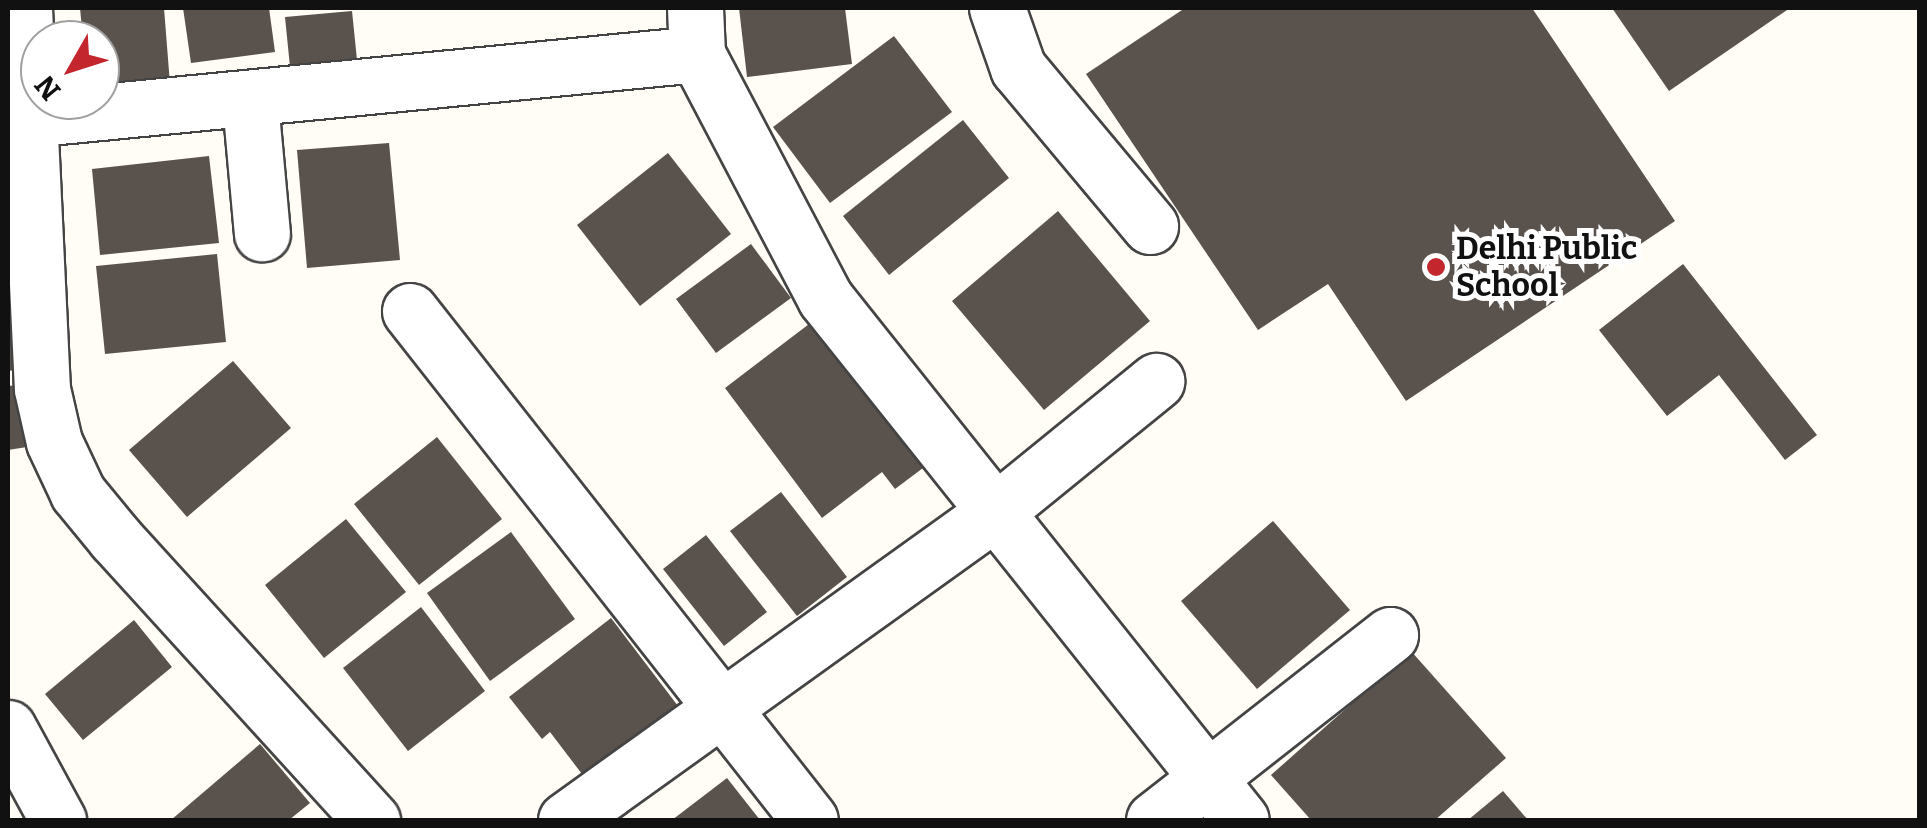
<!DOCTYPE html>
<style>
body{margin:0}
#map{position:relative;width:1927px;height:828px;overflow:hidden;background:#fffdf5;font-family:Bitter,serif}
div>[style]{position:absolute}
.building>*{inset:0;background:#5a524d}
.roads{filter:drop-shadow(2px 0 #444) drop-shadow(-2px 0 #444) drop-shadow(0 2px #444) drop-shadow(0 -2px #444)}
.minor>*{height:55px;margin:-27.5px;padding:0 27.5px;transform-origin:27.5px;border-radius:27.5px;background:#fff}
.dots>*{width:28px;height:28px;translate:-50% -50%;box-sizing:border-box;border:5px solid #fff;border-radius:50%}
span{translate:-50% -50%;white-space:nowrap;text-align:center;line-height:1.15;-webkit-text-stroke:10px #fff;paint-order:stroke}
.poi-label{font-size:32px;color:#111;font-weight:700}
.left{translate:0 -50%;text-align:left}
.frame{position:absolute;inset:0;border:10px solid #111;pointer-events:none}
.north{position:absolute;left:20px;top:20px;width:100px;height:100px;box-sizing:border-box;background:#fff;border:2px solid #a0a0a0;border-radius:50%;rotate:231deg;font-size:28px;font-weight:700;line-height:40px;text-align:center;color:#111}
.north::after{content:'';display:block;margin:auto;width:35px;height:45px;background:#c4262e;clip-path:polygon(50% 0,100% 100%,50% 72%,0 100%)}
</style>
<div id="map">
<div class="building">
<i style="clip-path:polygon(80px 8px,164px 8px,170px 84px,100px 89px,100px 40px,83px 40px)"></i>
<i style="clip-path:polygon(183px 8px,269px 8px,275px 52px,191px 63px)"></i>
<i style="clip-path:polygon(739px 8px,845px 8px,852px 64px,747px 77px)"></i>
<i style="clip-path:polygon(1185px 8px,1532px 8px,1675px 221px,1406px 401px,1328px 284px,1258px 330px,1086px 74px)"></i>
<i style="clip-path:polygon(1612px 8px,1790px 8px,1669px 91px)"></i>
<i style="clip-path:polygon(352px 11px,357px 60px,290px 67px,285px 17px)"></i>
<i style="clip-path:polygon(894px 36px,952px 112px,830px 203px,773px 127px)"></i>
<i style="clip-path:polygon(963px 120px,1009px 178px,889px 275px,843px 216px)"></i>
<i style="clip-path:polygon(389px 143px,400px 260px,307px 268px,297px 150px)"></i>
<i style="clip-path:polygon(668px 153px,731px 234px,640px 306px,577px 225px)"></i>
<i style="clip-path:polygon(209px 156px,219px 243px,100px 255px,92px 169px)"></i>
<i style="clip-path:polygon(1058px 211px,1150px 321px,1044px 410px,952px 301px)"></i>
<i style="clip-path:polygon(751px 244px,791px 298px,716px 353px,676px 299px)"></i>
<i style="clip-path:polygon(217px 254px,226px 342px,105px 354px,96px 266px)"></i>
<i style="clip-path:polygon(1683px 264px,1817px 435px,1785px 460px,1719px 375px,1667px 416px,1599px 330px)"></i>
<i style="clip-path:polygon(8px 312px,16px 370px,8px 371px)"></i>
<i style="clip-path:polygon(821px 315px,931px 462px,895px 489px,882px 472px,822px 518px,725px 388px)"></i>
<i style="clip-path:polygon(233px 361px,291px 428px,187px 517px,129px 450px)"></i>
<i style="clip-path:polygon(19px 385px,27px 447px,8px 450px,8px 386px)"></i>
<i style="clip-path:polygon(437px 437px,502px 519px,419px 585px,354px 504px)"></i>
<i style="clip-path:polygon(781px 492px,847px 577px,797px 616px,730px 531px)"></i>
<i style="clip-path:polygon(346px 519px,406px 592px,324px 658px,265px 585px)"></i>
<i style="clip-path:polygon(1273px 521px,1350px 610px,1257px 689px,1181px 601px)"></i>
<i style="clip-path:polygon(511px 532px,575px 619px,490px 681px,427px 593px)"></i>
<i style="clip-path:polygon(706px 535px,767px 612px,724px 646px,663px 569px)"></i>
<i style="clip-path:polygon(421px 607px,485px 691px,408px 751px,343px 668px)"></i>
<i style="clip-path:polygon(611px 618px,678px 706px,585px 778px,550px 732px,542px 739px,509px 697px)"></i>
<i style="clip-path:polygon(134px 620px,172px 667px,83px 740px,45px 694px)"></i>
<i style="clip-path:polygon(1411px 651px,1506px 758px,1435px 820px,1311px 820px,1271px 775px)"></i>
<i style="clip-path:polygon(260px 744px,310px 803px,289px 820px,171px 820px)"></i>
<i style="clip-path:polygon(727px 778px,760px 820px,672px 820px)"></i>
<i style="clip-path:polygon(1503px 791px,1528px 820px,1468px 820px)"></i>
</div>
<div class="roads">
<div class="minor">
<i style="left:24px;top:8px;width:381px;rotate:87.3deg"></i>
<i style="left:42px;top:389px;width:54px;rotate:77.2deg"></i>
<i style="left:54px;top:442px;width:56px;rotate:64.8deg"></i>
<i style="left:78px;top:493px;width:58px;rotate:50.6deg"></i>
<i style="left:115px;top:538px;width:382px;rotate:47.7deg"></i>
<i style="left:695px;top:8px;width:46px;rotate:87.5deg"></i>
<i style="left:697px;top:54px;width:276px;rotate:62.3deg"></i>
<i style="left:825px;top:298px;width:667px;rotate:51.45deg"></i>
<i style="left:997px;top:8px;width:64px;rotate:70.7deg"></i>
<i style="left:1018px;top:68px;width:206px;rotate:50.1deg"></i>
<i style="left:250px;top:102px;width:132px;rotate:84.8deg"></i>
<i style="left:8px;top:121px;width:692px;rotate:-5.55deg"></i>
<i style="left:410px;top:311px;width:647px;rotate:51.84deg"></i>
<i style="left:8px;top:728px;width:105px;rotate:61.5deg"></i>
<i style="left:566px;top:820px;width:528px;rotate:-35.68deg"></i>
<i style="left:995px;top:512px;width:208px;rotate:-39.1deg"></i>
<i style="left:1154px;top:820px;width:300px;rotate:-38.1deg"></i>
</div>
</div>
<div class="dots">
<i style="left:1436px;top:267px;background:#c4262e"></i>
</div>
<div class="poi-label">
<span class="left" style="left:1456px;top:267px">Delhi Public<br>School</span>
</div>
<div class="frame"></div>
<div class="north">N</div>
</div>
